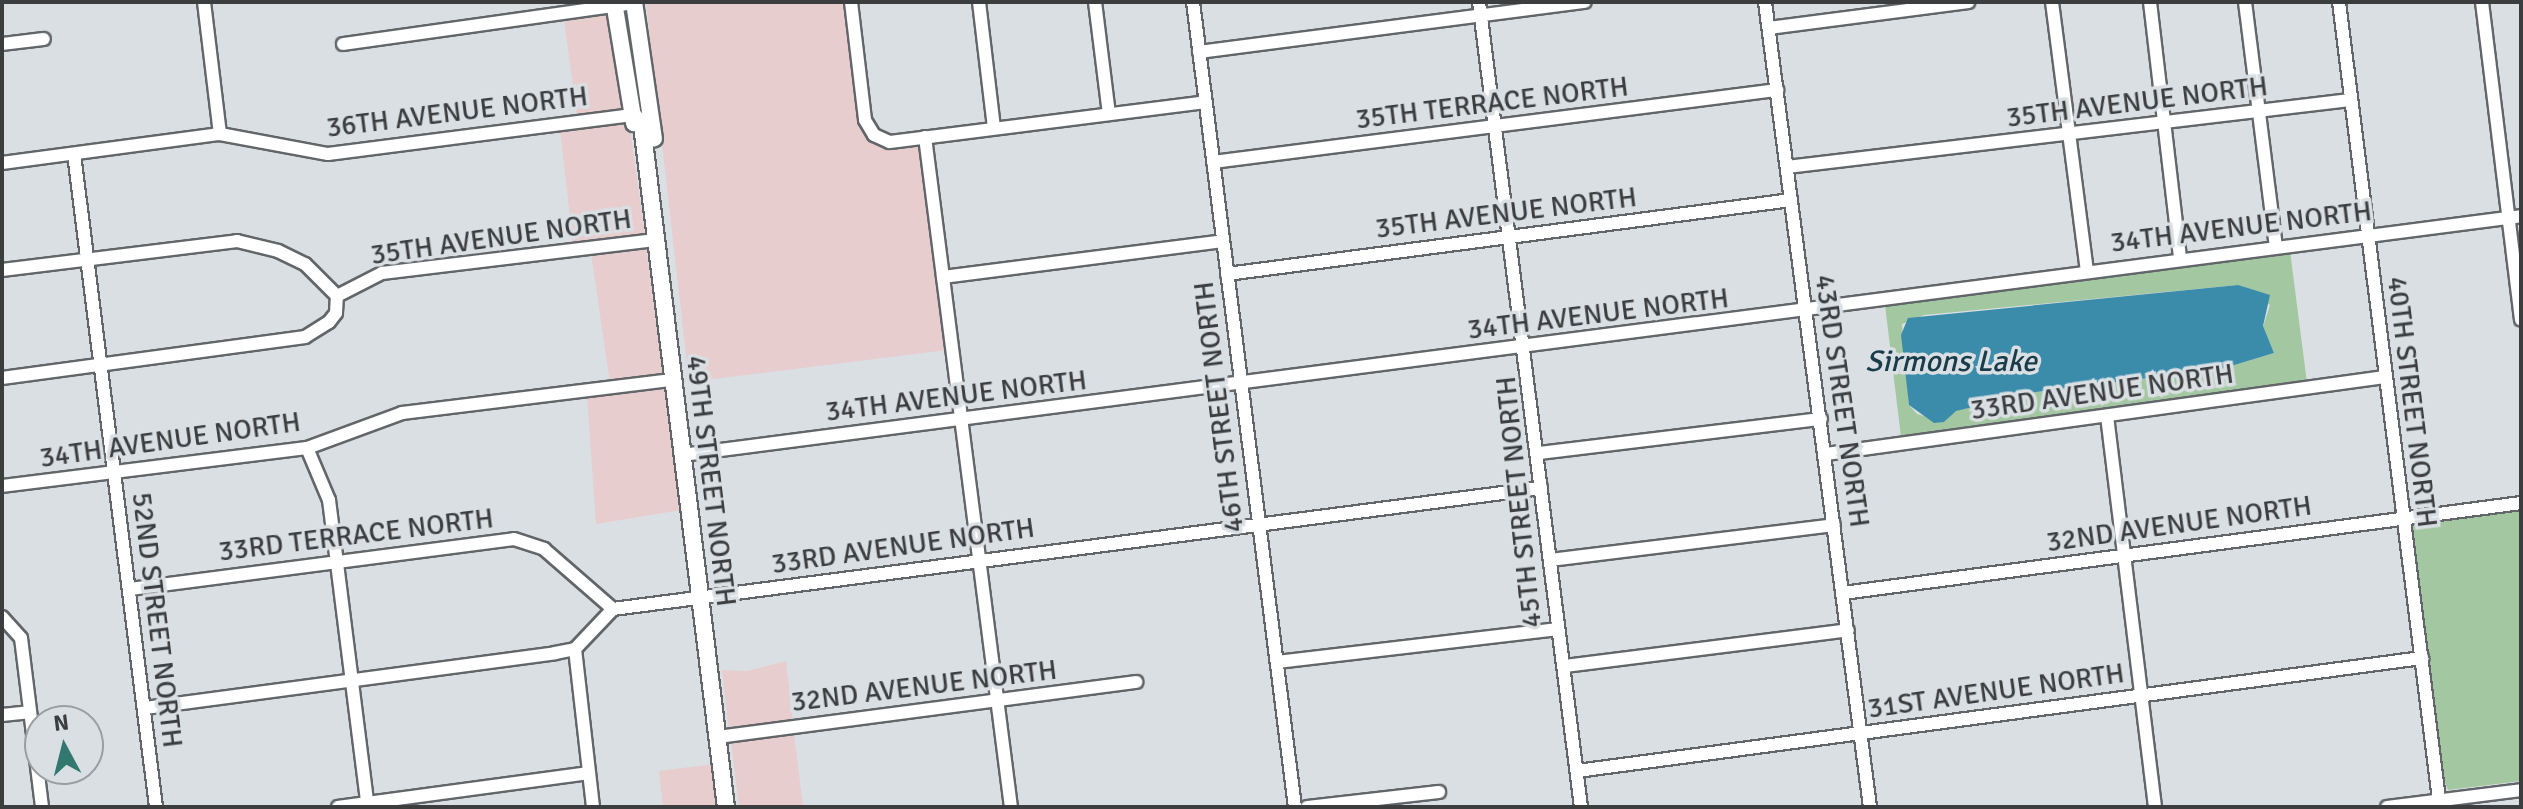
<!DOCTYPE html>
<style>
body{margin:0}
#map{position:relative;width:2523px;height:809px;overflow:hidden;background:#dadfe3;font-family:Signika,sans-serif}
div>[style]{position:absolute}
.commercial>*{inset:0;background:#e7cdcd}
.green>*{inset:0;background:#a3c7a1}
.water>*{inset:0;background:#3b8caa}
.roads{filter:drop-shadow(2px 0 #62666a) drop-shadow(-2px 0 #62666a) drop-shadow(0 2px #62666a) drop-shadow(0 -2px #62666a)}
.minor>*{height:12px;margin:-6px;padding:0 6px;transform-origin:6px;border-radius:6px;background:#fff}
.major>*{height:16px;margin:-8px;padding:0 8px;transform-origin:8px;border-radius:8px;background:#fff}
span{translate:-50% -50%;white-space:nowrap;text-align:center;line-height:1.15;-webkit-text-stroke:7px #dadfe3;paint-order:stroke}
.street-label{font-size:28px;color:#3b3d3f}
.water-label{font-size:30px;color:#183c4a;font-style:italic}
.frame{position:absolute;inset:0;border:4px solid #3b3d3f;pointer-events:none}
.north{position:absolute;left:24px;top:705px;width:80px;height:80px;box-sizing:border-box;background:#dadfe3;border:2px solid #9a9ea1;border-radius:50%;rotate:353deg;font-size:22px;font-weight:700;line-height:32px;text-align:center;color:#3b3d3f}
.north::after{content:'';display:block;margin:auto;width:28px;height:36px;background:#32786e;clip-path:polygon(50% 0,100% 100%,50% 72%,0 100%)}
</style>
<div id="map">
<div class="commercial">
<i style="clip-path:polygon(646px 2px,846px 2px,868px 138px,922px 147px,947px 350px,689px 382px)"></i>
<i style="clip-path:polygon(611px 12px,627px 110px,577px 117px,564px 19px)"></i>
<i style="clip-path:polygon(629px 121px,645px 236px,573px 244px,560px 130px)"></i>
<i style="clip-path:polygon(646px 246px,663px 376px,610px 383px,591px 253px)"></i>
<i style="clip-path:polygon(665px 387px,681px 510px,596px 524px,587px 396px)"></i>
<i style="clip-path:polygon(786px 661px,793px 722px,729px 730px,722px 670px,747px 671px)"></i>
<i style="clip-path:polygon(794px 733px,803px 807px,739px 807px,731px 741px)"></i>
<i style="clip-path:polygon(714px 764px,719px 807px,663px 807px,659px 771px)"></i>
</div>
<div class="green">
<i style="clip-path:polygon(evenodd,2290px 251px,2307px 383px,1901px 437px,1885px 305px,2290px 251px,2238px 285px,2270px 305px,2263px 327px,2274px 353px,2221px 369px,2036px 392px,1955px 411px,1944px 422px,1917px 414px,1909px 405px,1902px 324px,1924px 315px,2238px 285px)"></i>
<i style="clip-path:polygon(2521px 510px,2521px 781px,2448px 790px,2442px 775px,2412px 526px)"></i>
</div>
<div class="water">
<i style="clip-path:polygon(2238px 285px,2270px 295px,2263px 326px,2274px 353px,2221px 369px,2036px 392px,1956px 411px,1944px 422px,1934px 423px,1909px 405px,1901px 335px,1908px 318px)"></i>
</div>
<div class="roads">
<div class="minor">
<i style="left:204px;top:2px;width:133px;rotate:83.1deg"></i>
<i style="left:851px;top:2px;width:119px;rotate:83.2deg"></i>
<i style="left:865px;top:120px;width:17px;rotate:59deg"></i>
<i style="left:874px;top:135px;width:17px;rotate:24deg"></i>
<i style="left:890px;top:142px;width:318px;rotate:-7.2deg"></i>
<i style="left:979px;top:2px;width:127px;rotate:83.2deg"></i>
<i style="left:1095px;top:2px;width:113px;rotate:82.9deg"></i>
<i style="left:1193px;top:2px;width:811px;rotate:82.78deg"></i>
<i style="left:1479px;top:2px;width:811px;rotate:82.78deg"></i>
<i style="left:1765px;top:2px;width:812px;rotate:82.57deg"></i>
<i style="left:2052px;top:2px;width:271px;rotate:82.6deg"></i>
<i style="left:2150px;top:2px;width:259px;rotate:83.3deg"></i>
<i style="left:2245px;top:2px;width:246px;rotate:82.8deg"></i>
<i style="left:2339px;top:2px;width:811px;rotate:82.85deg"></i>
<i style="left:2482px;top:2px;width:320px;rotate:83deg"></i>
<i style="left:1769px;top:28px;width:201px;rotate:-7.4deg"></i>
<i style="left:2px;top:44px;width:42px;rotate:-6.8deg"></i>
<i style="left:343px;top:44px;width:295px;rotate:-8deg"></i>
<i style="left:1199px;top:52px;width:389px;rotate:-7.4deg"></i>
<i style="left:925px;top:137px;width:675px;rotate:82.69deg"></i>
<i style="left:74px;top:154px;width:658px;rotate:82.84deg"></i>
<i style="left:1213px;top:162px;width:569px;rotate:-7.28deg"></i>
<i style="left:2px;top:163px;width:220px;rotate:-7.6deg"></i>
<i style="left:220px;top:134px;width:110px;rotate:10.5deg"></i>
<i style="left:328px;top:154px;width:307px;rotate:-7.3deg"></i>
<i style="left:1787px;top:167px;width:567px;rotate:-6.79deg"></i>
<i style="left:2px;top:270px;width:237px;rotate:-7deg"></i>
<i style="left:237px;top:241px;width:42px;rotate:13.7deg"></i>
<i style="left:278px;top:251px;width:30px;rotate:26deg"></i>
<i style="left:305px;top:264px;width:45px;rotate:45deg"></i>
<i style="left:1227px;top:274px;width:569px;rotate:-7.47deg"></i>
<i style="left:943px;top:277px;width:282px;rotate:-7.3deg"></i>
<i style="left:2px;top:378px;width:306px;rotate:-7.7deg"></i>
<i style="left:305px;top:337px;width:28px;rotate:-32deg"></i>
<i style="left:329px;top:322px;width:11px;rotate:-52deg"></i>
<i style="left:336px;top:313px;width:17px;rotate:-87deg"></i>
<i style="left:337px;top:296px;width:51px;rotate:-27.1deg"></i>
<i style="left:382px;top:273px;width:275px;rotate:-6.9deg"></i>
<i style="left:2107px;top:416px;width:394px;rotate:83deg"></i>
<i style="left:307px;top:448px;width:56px;rotate:67.1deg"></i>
<i style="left:329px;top:500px;width:309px;rotate:82.8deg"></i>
<i style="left:1539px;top:453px;width:284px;rotate:-6.9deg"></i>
<i style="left:1826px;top:454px;width:564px;rotate:-7.84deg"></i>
<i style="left:682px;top:455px;width:1854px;rotate:-7.4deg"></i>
<i style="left:2px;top:486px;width:307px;rotate:-7.1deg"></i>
<i style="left:307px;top:448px;width:101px;rotate:-20.2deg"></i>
<i style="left:402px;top:413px;width:272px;rotate:-7deg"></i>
<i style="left:1550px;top:560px;width:286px;rotate:-7deg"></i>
<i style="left:130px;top:589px;width:387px;rotate:-7.4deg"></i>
<i style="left:514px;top:539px;width:32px;rotate:18deg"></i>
<i style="left:544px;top:549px;width:91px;rotate:41deg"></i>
<i style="left:1843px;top:593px;width:684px;rotate:-7.56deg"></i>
<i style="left:2px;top:617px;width:28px;rotate:48deg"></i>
<i style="left:21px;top:638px;width:170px;rotate:82.9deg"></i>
<i style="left:575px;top:649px;width:159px;rotate:83.5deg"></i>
<i style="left:1277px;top:662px;width:281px;rotate:-6.7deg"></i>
<i style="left:1565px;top:666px;width:285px;rotate:-7.2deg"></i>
<i style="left:145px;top:708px;width:414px;rotate:-7.6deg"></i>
<i style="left:555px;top:653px;width:20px;rotate:-11deg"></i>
<i style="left:575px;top:649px;width:55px;rotate:-46.5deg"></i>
<i style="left:613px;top:609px;width:936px;rotate:-7.43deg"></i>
<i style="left:2px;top:715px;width:27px;rotate:-6deg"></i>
<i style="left:718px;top:737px;width:422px;rotate:-7.5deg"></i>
<i style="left:1577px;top:771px;width:853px;rotate:-7.62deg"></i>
<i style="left:338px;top:807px;width:253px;rotate:-7.7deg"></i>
<i style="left:1307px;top:807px;width:133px;rotate:-6.5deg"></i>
<i style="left:2387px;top:807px;width:135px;rotate:-7.2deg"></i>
</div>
<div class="major">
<i style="left:614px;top:2px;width:123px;rotate:80.6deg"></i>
<i style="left:634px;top:2px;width:138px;rotate:81.7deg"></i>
<i style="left:633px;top:115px;width:13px;rotate:48deg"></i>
<i style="left:642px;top:125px;width:687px;rotate:82.98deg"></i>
</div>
</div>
<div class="street-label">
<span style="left:2137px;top:102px;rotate:-7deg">35TH AVENUE NORTH</span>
<span style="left:1492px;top:103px;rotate:-7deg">35TH TERRACE NORTH</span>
<span style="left:457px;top:112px;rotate:-7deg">36TH AVENUE NORTH</span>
<span style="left:1506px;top:213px;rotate:-7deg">35TH AVENUE NORTH</span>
<span style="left:2241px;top:227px;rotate:-7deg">34TH AVENUE NORTH</span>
<span style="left:501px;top:237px;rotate:-8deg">35TH AVENUE NORTH</span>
<span style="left:1598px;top:314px;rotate:-7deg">34TH AVENUE NORTH</span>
<span style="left:2102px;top:392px;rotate:-8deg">33RD AVENUE NORTH</span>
<span style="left:956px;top:396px;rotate:-7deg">34TH AVENUE NORTH</span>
<span style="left:1842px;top:401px;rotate:82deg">43RD STREET NORTH</span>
<span style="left:2412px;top:402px;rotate:83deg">40TH STREET NORTH</span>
<span style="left:1219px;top:407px;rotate:-97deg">46TH STREET NORTH</span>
<span style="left:170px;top:440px;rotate:-8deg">34TH AVENUE NORTH</span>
<span style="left:711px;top:481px;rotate:83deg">49TH STREET NORTH</span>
<span style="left:1519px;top:502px;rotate:-96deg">45TH STREET NORTH</span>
<span style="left:2179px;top:524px;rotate:-8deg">32ND AVENUE NORTH</span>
<span style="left:356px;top:535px;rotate:-7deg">33RD TERRACE NORTH</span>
<span style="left:903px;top:546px;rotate:-8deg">33RD AVENUE NORTH</span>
<span style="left:157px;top:620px;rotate:83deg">52ND STREET NORTH</span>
<span style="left:924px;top:686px;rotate:-7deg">32ND AVENUE NORTH</span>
<span style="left:1996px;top:691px;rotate:-8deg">31ST AVENUE NORTH</span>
</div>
<div class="water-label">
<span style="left:1951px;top:362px">Sirmons Lake</span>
</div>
<div class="frame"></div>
<div class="north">N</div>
</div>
